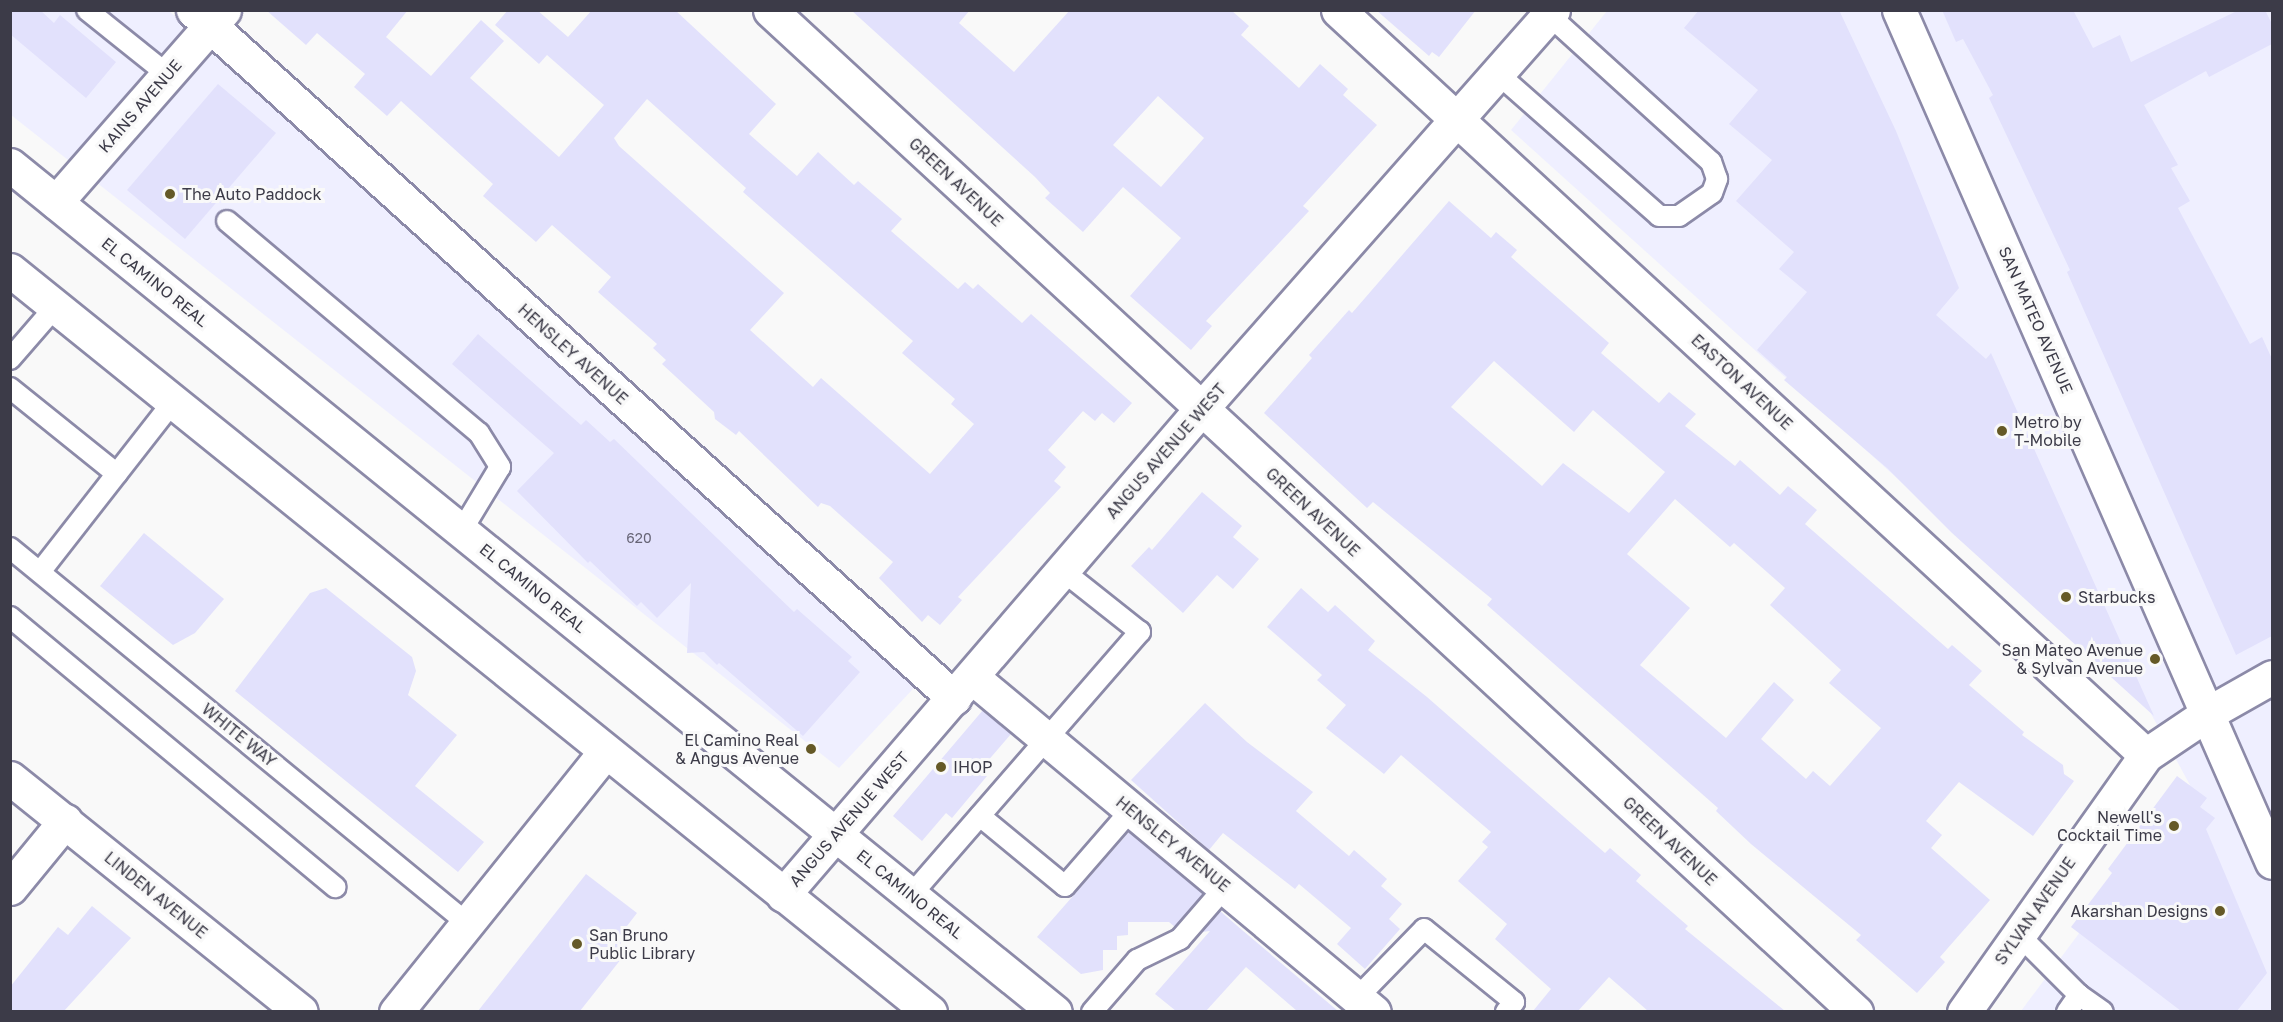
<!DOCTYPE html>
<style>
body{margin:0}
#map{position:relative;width:2283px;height:1022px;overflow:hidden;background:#f9f9f9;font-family:"Golos Text",sans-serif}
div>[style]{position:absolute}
.built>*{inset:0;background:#efefff}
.building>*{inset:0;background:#e2e1fc}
.roads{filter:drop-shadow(2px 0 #8c8aa8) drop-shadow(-2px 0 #8c8aa8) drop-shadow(0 2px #8c8aa8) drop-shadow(0 -2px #8c8aa8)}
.lane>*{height:20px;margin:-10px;padding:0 10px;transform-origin:10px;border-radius:10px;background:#fff}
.street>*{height:33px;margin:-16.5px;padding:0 16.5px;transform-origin:16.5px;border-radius:16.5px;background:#fff}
.secondary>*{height:33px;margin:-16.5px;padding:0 16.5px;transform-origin:16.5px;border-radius:16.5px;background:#fff}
.primary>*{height:33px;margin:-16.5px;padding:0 16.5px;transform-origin:16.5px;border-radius:16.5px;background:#fff}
.dots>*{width:16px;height:16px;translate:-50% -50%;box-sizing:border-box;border:3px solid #f9f9f9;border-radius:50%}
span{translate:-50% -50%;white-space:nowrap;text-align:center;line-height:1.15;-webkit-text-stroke:6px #f9f9f9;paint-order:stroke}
.number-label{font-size:14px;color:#666475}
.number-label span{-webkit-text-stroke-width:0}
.street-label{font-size:16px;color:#3c3b48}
.poi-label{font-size:16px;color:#3c3b48}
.left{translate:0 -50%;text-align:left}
.right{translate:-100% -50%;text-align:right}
.frame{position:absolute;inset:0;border:12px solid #3c3b48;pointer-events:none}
</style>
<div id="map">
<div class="built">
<i style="clip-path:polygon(11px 11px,169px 11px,926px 675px,839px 768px,11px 115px)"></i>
<i style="clip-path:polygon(1607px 11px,2272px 11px,2272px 1011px,2021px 1011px,2190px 785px,2144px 701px,1511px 130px)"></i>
</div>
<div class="building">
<i style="clip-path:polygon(10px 10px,40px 10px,54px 23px,60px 15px,116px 62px,86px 98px,10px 34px)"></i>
<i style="clip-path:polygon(evenodd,266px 10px,408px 10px,386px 37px,431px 76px,481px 20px,504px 41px,470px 78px,559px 157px,604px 105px,547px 55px,539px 64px,495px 25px,508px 10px,537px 10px,568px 37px,592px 10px,675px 10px,776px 104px,749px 134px,797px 176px,818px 152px,854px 185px,858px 181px,902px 219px,891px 231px,958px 289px,965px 282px,973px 289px,978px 284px,1022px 323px,1031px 314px,1132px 403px,1114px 423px,1102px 413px,1095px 421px,1083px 411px,1048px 450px,1066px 467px,1054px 481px,1061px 487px,958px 597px,962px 600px,940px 625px,928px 615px,922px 622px,879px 578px,893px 562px,830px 506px,821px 503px,818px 507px,739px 431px,736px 435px,715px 419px,714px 412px,662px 364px,666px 360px,653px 348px,657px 344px,598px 292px,611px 277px,552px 225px,536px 242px,483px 196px,493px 184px,401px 101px,387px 116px,354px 87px,365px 74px,317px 33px,306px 45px,266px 10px,647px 99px,746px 188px,743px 192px,913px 341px,902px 353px,955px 399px,951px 404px,974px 424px,930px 474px,821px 378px,813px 387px,750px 330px,784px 293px,619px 146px,614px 138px,647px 99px)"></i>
<i style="clip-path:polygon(evenodd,851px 10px,970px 10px,959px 23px,1014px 72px,1070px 10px,1231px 10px,1249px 26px,1241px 35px,1299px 88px,1320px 64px,1348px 89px,1343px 95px,1377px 125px,1303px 206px,1309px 211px,1206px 321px,1212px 326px,1191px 350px,1130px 296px,1181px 238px,1123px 187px,1083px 232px,1045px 198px,1050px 193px,1035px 177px,851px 10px,1158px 96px,1204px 138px,1161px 187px,1113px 145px,1158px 96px)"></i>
<i style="clip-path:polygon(1376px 10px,1476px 10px,1439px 57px,1432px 52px,1429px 56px)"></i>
<i style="clip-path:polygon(1699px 10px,1839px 10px,1896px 131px,1959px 288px,1936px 315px,1986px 359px,1991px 353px,2154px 716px,1952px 533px,1887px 468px,1784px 380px,1787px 377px,1757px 350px,1807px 292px,1779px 269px,1794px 252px,1736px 201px,1772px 160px,1729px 124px,1758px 90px,1684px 28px)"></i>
<i style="clip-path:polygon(1942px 10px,2073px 10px,2093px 48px,2120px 35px,2131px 62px,2239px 10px,2265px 10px,2272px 24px,2272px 44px,2209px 77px,2206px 71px,2144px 105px,2178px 165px,2171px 168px,2190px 201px,2178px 208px,2250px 344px,2262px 337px,2272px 359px,2272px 636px,2236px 655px,2067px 272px,2070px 270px,1989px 98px,1993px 95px,1963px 39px,1956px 42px)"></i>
<i style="clip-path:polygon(218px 84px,276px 133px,185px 239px,127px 190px)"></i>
<i style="clip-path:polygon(evenodd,1449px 201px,1491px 238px,1496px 232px,1517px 250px,1511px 257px,1609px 343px,1601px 353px,1659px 403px,1669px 392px,1696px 414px,1685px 426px,1735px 466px,1740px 460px,1780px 495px,1788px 486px,1817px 510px,1805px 524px,1948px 649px,1952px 645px,1982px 671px,1969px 685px,2024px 732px,2022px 735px,2063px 765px,2064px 774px,2074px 781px,2033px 836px,1959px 782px,1926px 821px,1942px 835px,1931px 848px,1990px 900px,1940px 957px,1945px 962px,1917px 993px,1856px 940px,1861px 935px,1751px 844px,1716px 811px,1718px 808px,1487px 605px,1492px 599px,1373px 502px,1367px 508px,1264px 413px,1312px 358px,1309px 355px,1349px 310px,1352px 313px,1449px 201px,1494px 361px,1574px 432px,1593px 410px,1665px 472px,1629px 513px,1563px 463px,1542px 486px,1451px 407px,1494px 361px,1449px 201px,1675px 499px,1730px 547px,1734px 543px,1785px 588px,1770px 605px,1841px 670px,1829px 683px,1881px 728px,1830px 786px,1813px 771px,1806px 779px,1761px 739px,1794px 700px,1774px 682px,1726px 738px,1640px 665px,1690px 608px,1627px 554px,1675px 499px)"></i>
<i style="clip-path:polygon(478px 334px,581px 425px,586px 420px,610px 442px,614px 439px,794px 612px,797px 609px,852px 657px,848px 661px,860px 672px,803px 736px,719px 663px,717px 665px,704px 652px,687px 653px,691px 583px,657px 618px,641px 602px,637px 606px,590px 561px,588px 563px,517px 491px,554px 453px,452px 364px)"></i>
<i style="clip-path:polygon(1202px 492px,1242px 526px,1233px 537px,1259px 559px,1233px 589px,1217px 575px,1183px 613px,1131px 566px,1149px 547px,1152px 550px)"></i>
<i style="clip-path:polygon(144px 533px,224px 599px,195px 633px,173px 645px,100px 586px)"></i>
<i style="clip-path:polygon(326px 588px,412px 657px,416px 671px,408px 695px,457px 735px,415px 786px,484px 842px,458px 872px,235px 691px,310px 593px)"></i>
<i style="clip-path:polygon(1301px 588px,1328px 612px,1335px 605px,1375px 641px,1368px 650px,1427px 697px,1605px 853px,1610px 848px,1641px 875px,1636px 881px,1688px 926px,1685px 929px,1785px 1011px,1648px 1011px,1609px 977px,1578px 1011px,1533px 1011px,1551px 989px,1495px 939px,1507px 924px,1458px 881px,1488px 847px,1482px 842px,1491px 832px,1401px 755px,1384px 774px,1326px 728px,1346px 705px,1317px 680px,1322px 675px,1267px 627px)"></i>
<i style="clip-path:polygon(1205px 703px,1247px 742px,1313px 792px,1296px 811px,1349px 856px,1354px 850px,1387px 879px,1381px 886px,1402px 904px,1389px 919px,1400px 929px,1365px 969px,1337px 944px,1351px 928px,1299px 884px,1295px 889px,1223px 833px,1209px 850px,1131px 780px)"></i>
<i style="clip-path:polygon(983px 710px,1011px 734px,980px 770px,987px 776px,952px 818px,946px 813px,922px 841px,893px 816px)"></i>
<i style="clip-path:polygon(2177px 776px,2207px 798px,2200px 807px,2215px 818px,2206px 829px,2267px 973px,2237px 1011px,2181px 1011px,2071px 927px,2112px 873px,2108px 869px)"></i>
<i style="clip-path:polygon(1129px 832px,1203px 894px,1175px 927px,1169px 922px,1128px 922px,1128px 935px,1117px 936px,1117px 950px,1103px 950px,1103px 970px,1081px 974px,1037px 937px)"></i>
<i style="clip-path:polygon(586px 874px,637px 913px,617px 939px,629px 949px,580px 1011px,478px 1011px)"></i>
<i style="clip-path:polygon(92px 906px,131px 938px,64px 1011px,10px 1011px,10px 987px,58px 927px,68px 935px)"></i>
<i style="clip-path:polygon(1220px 911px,1242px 930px,1338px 1011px,1297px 1011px,1246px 967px,1206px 1011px,1176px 1011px,1155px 994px,1210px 931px,1202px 932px)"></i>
</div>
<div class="roads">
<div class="lane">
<i style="left:87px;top:10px;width:104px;rotate:38.7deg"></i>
<i style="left:1497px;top:73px;width:216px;rotate:41.4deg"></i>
<i style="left:1659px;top:216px;width:20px"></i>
<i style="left:1679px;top:216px;width:40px;rotate:-34.9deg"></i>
<i style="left:1712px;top:193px;width:15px;rotate:-70deg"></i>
<i style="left:1717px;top:179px;width:18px;rotate:-109deg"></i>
<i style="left:1711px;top:162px;width:219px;rotate:-137.8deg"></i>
<i style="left:227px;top:221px;width:329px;rotate:40.1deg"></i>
<i style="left:479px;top:433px;width:40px;rotate:58deg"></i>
<i style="left:500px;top:467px;width:74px;rotate:121.1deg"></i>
<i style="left:10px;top:359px;width:69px;rotate:-49.1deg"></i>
<i style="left:10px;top:388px;width:137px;rotate:38.8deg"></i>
<i style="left:10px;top:548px;width:591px;rotate:39.37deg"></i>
<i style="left:40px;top:572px;width:216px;rotate:-52deg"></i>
<i style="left:10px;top:617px;width:423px;rotate:39.7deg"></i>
<i style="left:980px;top:816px;width:110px;rotate:39.5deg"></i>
<i style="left:1065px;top:886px;width:101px;rotate:-49deg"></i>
<i style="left:911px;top:895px;width:349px;rotate:-49deg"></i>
<i style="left:1140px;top:632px;width:98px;rotate:-141.6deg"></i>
<i style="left:2019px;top:935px;width:85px;rotate:45deg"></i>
<i style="left:2079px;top:995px;width:29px;rotate:35deg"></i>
<i style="left:1357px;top:998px;width:96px;rotate:-45.8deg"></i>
<i style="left:1424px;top:929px;width:116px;rotate:39deg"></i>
<i style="left:1514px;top:1002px;width:13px;rotate:129deg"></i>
<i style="left:1092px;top:1012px;width:69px;rotate:-49.1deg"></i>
<i style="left:1137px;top:960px;width:48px;rotate:-26deg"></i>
<i style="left:1180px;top:939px;width:69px;rotate:-49.1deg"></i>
<i style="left:2067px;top:1012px;width:21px;rotate:-55deg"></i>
</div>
<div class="street">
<i style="left:193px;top:10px;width:1026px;rotate:42.12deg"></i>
<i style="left:770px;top:10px;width:1478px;rotate:42.7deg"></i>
<i style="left:1338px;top:10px;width:1099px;rotate:42.68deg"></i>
<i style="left:56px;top:202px;width:255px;rotate:-48.8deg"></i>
<i style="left:972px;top:677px;width:523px;rotate:39.81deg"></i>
<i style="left:10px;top:778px;width:373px;rotate:38.8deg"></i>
<i style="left:10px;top:888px;width:87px;rotate:-50.6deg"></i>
<i style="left:783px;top:895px;width:641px;rotate:-49.3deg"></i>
<i style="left:1201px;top:409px;width:532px;rotate:-48.58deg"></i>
<i style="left:396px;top:1012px;width:334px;rotate:-51.2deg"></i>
<i style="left:1964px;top:1012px;width:315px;rotate:-54.7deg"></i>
<i style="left:2146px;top:755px;width:77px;rotate:-33.9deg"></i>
<i style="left:2210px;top:712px;width:71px;rotate:-29.4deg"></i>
</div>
<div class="secondary">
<i style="left:1899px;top:10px;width:930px;rotate:66.36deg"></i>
</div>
<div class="primary">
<i style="left:10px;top:165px;width:1345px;rotate:39.03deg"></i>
<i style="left:10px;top:270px;width:1182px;rotate:38.89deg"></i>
</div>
</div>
<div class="dots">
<i style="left:170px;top:194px;background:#655926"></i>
<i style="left:2002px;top:431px;background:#655926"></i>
<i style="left:2066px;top:597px;background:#655926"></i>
<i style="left:2155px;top:659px;background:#655926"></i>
<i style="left:811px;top:749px;background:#655926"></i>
<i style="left:941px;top:767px;background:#655926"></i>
<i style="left:2174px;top:826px;background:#655926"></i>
<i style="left:2220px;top:911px;background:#655926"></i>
<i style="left:577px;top:944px;background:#655926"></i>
</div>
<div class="number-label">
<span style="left:639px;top:538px">620</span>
</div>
<div class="street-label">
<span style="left:140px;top:106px;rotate:-49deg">KAINS AVENUE</span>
<span style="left:956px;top:182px;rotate:43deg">GREEN AVENUE</span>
<span style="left:155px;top:282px;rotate:39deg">EL CAMINO REAL</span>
<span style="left:2036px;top:320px;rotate:66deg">SAN MATEO AVENUE</span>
<span style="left:573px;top:354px;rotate:42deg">HENSLEY AVENUE</span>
<span style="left:1742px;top:382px;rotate:43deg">EASTON AVENUE</span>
<span style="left:1166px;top:451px;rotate:-49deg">ANGUS AVENUE WEST</span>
<span style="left:1313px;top:512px;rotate:43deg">GREEN AVENUE</span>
<span style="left:533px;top:588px;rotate:39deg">EL CAMINO REAL</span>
<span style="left:239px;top:735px;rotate:39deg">WHITE WAY</span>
<span style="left:849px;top:819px;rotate:-49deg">ANGUS AVENUE WEST</span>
<span style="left:1670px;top:841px;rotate:43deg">GREEN AVENUE</span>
<span style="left:1173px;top:844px;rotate:39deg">HENSLEY AVENUE</span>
<span style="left:910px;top:894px;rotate:39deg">EL CAMINO REAL</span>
<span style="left:156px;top:895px;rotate:39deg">LINDEN AVENUE</span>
<span style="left:2035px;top:911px;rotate:-55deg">SYLVAN AVENUE</span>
</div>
<div class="poi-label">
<span class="left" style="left:182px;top:194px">The Auto Paddock</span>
<span class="left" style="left:2014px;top:431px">Metro by<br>T-Mobile</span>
<span class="left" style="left:2078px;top:597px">Starbucks</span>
<span class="right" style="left:2143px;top:659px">San Mateo Avenue<br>&amp; Sylvan Avenue</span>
<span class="right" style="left:799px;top:749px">El Camino Real<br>&amp; Angus Avenue</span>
<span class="left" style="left:953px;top:767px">IHOP</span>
<span class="right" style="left:2162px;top:826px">Newell's<br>Cocktail Time</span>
<span class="right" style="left:2208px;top:911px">Akarshan Designs</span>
<span class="left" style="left:589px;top:944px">San Bruno<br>Public Library</span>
</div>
<div class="frame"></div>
</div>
